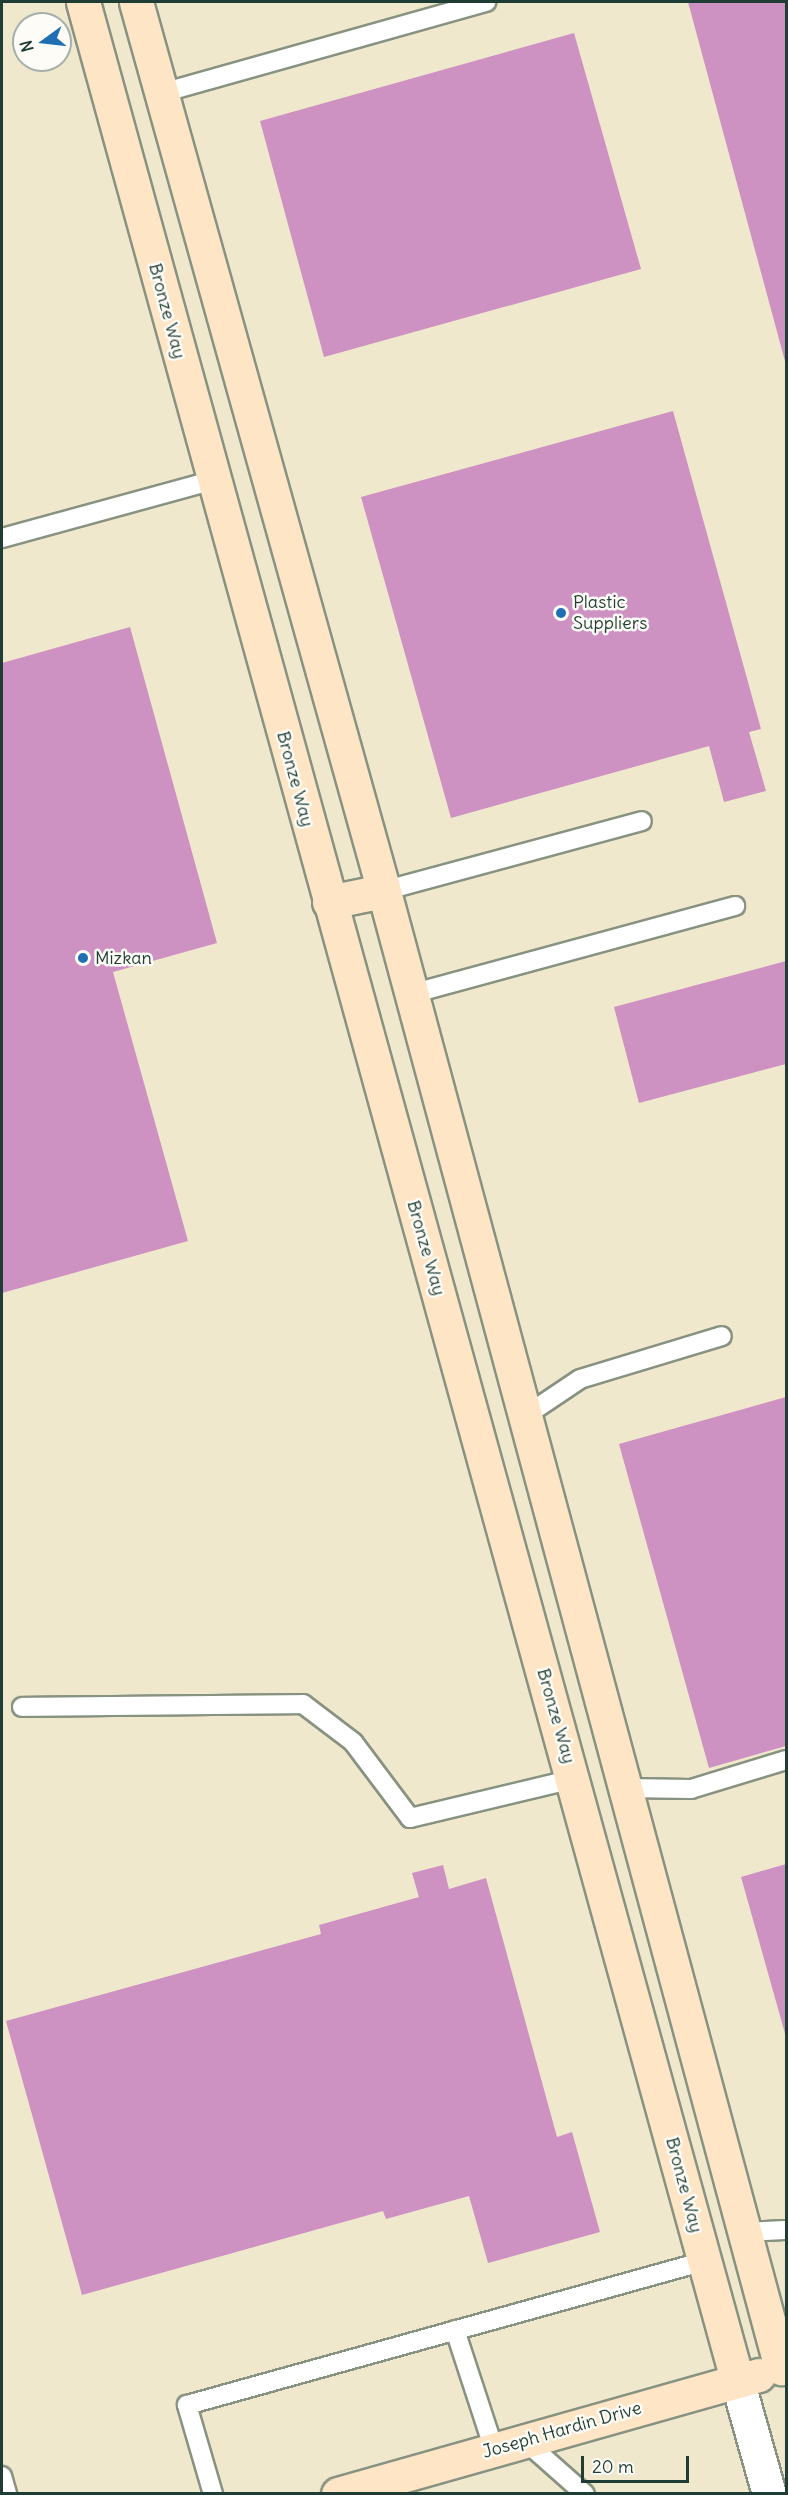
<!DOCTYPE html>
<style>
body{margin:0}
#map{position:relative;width:788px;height:2495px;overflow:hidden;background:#efe8cd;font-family:Delius,sans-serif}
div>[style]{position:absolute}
.building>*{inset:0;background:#cd91c2}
.roads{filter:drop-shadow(2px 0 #879280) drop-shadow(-2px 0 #879280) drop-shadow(0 2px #879280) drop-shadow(0 -2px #879280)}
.lane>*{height:18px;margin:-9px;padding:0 9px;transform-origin:9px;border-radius:9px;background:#fff}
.street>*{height:33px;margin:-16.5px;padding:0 16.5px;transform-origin:16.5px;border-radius:16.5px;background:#fff}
.secondary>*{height:33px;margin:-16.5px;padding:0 16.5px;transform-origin:16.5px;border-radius:16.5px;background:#fde5c5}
.dots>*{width:16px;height:16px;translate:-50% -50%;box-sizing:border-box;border:3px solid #fdfcf7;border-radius:50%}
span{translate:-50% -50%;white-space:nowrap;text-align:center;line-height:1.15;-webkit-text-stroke:5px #fdfcf7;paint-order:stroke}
.street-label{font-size:18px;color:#1f3d34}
.poi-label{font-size:18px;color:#1f3d34}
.left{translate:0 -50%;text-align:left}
.frame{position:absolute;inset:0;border:3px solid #1f3d34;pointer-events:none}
.north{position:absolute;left:12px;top:12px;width:60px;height:60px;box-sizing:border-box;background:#fdfcf7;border:2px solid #a4b0a9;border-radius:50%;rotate:255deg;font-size:16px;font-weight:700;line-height:24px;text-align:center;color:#1f3d34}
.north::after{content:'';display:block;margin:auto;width:21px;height:27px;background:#1f6fb2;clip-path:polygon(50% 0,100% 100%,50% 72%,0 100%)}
.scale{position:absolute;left:581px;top:2456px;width:108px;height:27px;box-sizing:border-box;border:3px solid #1f3d34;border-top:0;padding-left:8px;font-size:18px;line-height:21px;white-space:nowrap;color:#1f3d34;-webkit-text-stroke:4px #fdfcf7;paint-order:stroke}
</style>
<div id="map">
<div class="building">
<i style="clip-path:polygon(688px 2px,786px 2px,786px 365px)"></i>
<i style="clip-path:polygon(574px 33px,641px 269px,324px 357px,260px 121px)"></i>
<i style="clip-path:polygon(673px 411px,761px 729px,749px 732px,766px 791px,724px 802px,709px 746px,451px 818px,361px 497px)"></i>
<i style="clip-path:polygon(130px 627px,217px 943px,113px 972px,188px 1241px,2px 1293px,2px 663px)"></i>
<i style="clip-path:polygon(786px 961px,786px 1064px,639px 1103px,614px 1007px)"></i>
<i style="clip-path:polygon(786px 1397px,786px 1746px,709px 1768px,619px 1444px)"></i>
<i style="clip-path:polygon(786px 1864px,786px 2037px,741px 1877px)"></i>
<i style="clip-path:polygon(443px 1865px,449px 1889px,486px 1878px,557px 2137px,572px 2132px,600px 2232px,488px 2263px,469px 2196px,386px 2219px,383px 2211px,82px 2295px,6px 2021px,321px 1934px,319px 1925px,419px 1897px,412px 1873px)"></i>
</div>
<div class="roads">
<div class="lane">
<i style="left:162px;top:93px;width:337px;rotate:-15.7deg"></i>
<i style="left:2px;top:538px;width:220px;rotate:-15.3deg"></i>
<i style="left:383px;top:891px;width:268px;rotate:-15.1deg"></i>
<i style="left:411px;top:994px;width:336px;rotate:-15.2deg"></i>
<i style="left:525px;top:1416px;width:66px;rotate:-33.9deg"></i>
<i style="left:580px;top:1379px;width:148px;rotate:-16.8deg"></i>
<i style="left:22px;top:1707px;width:281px;rotate:-0.6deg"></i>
<i style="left:303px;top:1704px;width:63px;rotate:37.2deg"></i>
<i style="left:353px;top:1742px;width:95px;rotate:53.1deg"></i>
<i style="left:410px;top:1818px;width:169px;rotate:-13.4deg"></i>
<i style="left:625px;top:1788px;width:66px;rotate:0.9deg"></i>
<i style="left:691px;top:1789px;width:99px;rotate:-17deg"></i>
<i style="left:744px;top:2232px;width:42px;rotate:-2.7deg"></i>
<i style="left:455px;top:2330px;width:125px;rotate:71.9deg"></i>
<i style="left:525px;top:2441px;width:80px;rotate:41.5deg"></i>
<i style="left:2px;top:2476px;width:19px;rotate:74deg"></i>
<i style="left:213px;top:2494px;width:93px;rotate:-106.3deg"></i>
<i style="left:187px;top:2405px;width:538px;rotate:-15.54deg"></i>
</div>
<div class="street">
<i style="left:737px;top:2380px;width:118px;rotate:74.3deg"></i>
</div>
<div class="secondary">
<i style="left:83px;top:2px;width:2466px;rotate:74.62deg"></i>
<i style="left:136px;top:2px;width:916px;rotate:74.42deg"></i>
<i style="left:382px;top:884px;width:1537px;rotate:74.95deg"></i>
<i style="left:329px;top:902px;width:55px;rotate:-11.5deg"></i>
<i style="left:338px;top:2494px;width:437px;rotate:-15.8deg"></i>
</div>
</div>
<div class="dots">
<i style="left:561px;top:613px;background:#1f6fb2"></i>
<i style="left:83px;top:958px;background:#1f6fb2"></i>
</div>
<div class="street-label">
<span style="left:167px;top:311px;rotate:75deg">Bronze Way</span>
<span style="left:295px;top:779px;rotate:75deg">Bronze Way</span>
<span style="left:426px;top:1248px;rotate:74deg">Bronze Way</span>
<span style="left:556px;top:1716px;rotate:74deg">Bronze Way</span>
<span style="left:684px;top:2185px;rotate:75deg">Bronze Way</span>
<span style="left:562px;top:2430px;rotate:-16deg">Joseph Hardin Drive</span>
</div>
<div class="poi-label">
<span class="left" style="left:573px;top:613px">Plastic<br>Suppliers</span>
<span class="left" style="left:95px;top:958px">Mizkan</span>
</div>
<div class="frame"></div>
<div class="north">N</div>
<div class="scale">20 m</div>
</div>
